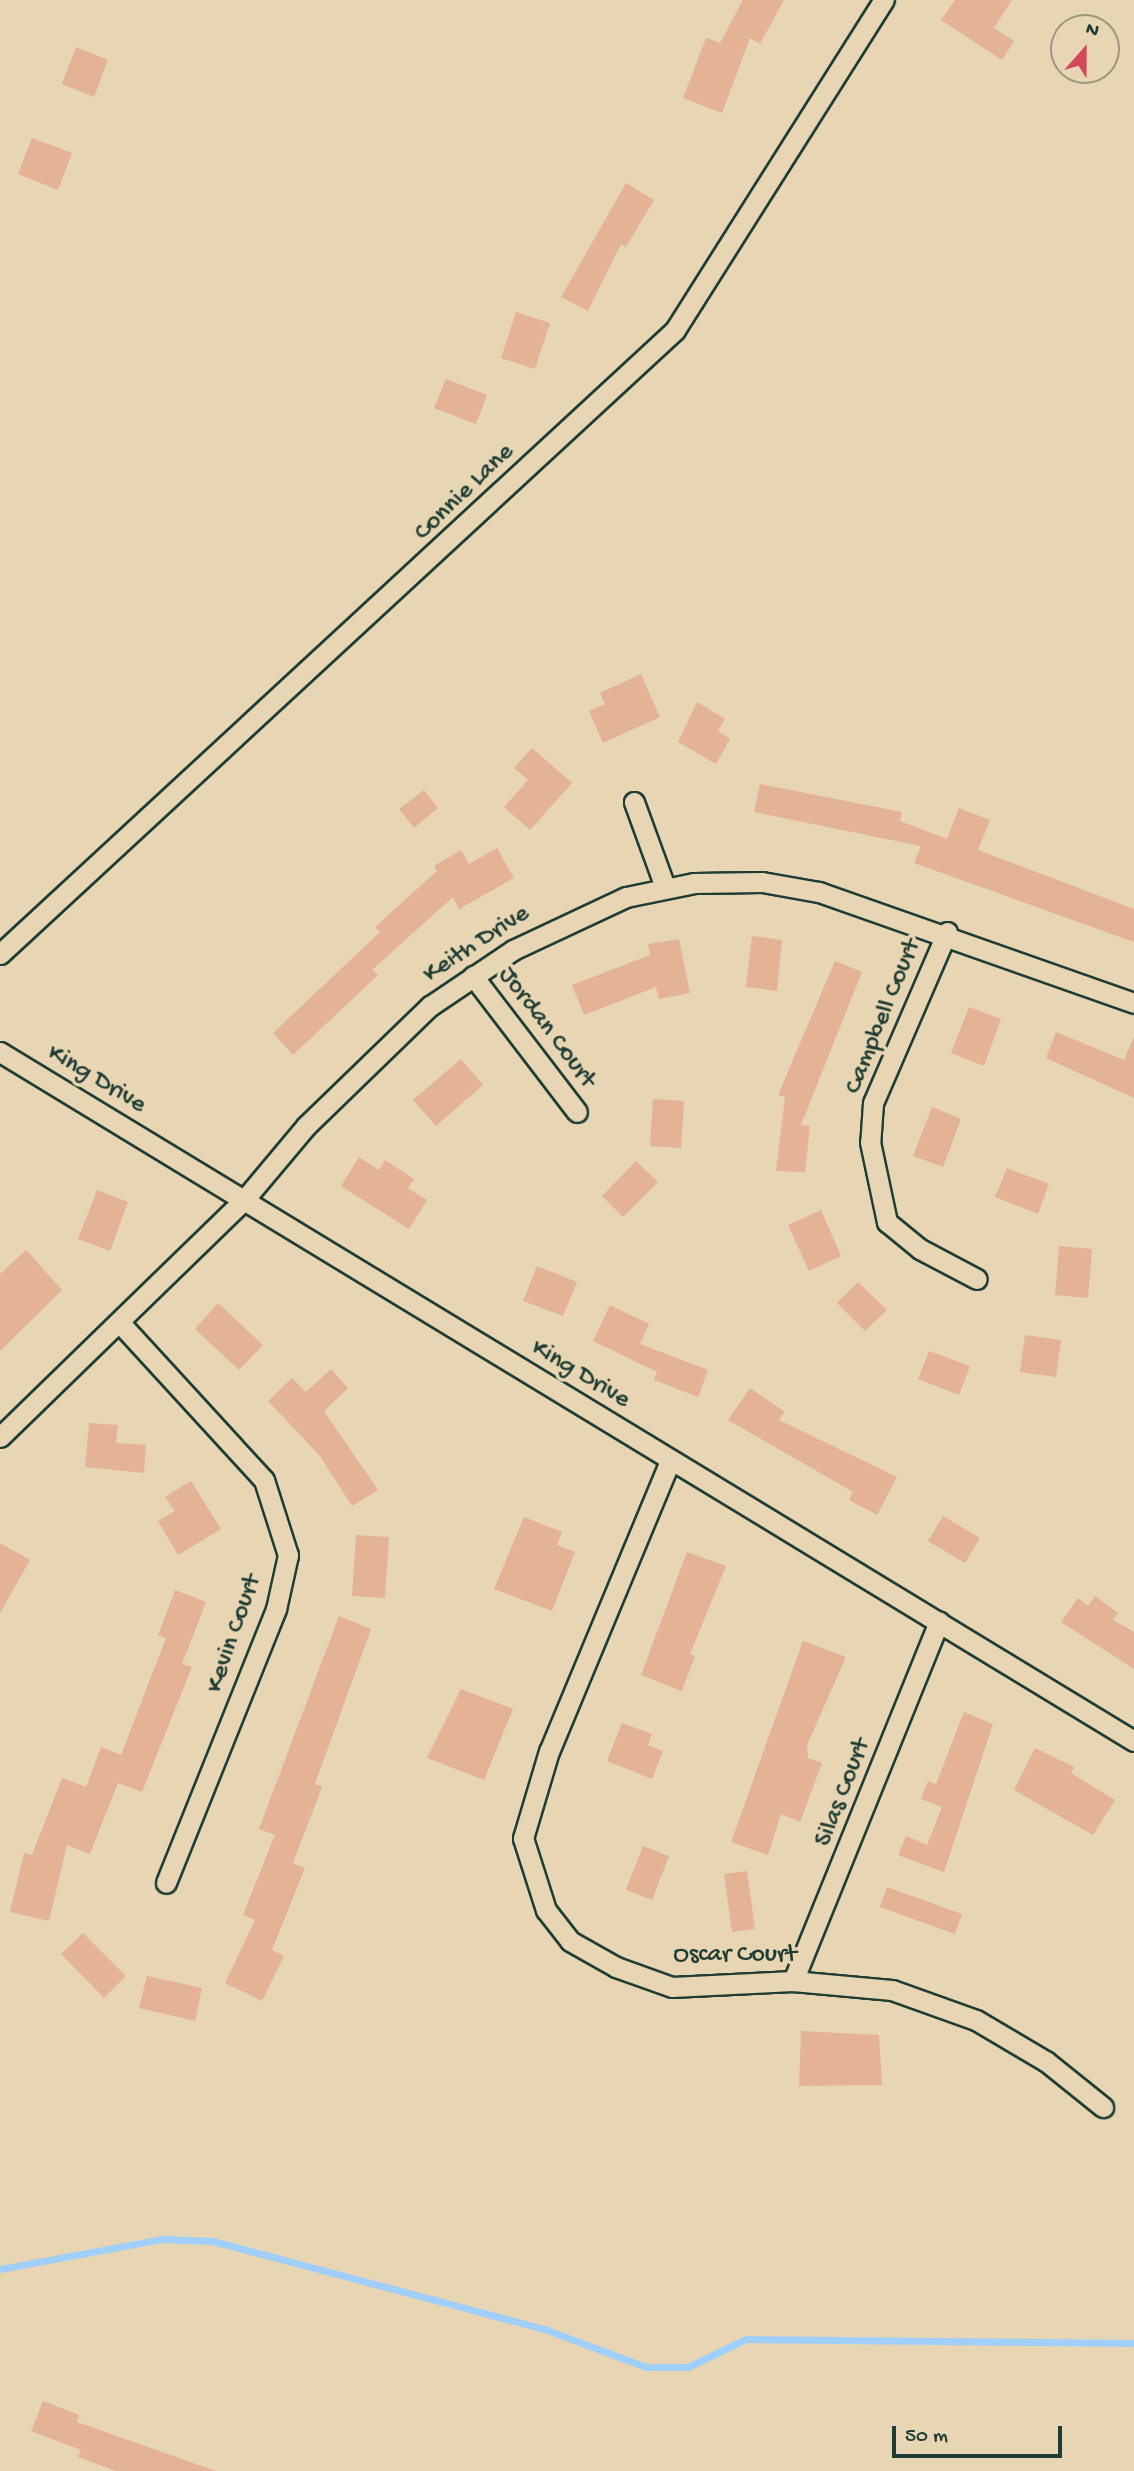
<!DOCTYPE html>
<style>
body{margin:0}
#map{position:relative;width:1134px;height:2471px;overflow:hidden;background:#e8d5b3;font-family:"Gochi Hand",sans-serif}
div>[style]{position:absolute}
.stream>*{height:7px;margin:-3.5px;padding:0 3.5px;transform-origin:3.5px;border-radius:3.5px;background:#a0cffc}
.building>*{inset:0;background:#e4b295}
.roads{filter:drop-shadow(2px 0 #1f3d34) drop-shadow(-2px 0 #1f3d34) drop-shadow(0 2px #1f3d34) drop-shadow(0 -2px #1f3d34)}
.street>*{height:19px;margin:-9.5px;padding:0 9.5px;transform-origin:9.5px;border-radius:9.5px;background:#e8d5b3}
span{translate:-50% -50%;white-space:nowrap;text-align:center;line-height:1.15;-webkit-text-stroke:7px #e8d5b3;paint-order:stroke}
.street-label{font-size:26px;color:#1f3d34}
.north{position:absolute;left:1050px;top:14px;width:70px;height:70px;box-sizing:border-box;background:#e8d5b3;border:2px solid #989880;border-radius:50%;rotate:21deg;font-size:19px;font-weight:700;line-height:28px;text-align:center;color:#1f3d34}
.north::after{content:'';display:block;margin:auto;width:24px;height:32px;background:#d1495b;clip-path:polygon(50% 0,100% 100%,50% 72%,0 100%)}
.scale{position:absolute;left:892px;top:2426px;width:170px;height:32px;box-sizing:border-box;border:4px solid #1f3d34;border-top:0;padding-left:9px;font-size:21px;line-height:24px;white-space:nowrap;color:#1f3d34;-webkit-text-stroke:5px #e8d5b3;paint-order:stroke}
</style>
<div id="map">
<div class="stream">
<i style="left:0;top:2269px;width:165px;rotate:-10.5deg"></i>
<i style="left:162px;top:2239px;width:51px;rotate:2.2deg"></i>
<i style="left:213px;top:2241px;width:346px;rotate:14.9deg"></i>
<i style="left:547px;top:2330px;width:106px;rotate:20.5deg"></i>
<i style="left:646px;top:2367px;width:42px"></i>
<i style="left:688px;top:2367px;width:64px;rotate:-25.8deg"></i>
<i style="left:746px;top:2339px;width:388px;rotate:0.6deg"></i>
</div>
<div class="building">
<i style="clip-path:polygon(743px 0,784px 0,760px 44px,750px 38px,722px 113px,683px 98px,706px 38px,720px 43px)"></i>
<i style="clip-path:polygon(955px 0,1012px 0,994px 28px,1014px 41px,1002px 60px,941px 20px)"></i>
<i style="clip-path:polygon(76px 47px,108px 60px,94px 97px,62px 84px)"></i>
<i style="clip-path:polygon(32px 138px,72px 153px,58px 190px,18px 174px)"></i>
<i style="clip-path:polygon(626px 183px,654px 200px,626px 247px,621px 244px,588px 311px,561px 297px)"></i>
<i style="clip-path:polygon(516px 312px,550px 323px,535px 369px,501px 358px)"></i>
<i style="clip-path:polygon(446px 379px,487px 395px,476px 424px,434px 408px)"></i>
<i style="clip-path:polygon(641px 674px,660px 717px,603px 743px,589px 711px,605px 704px,600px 693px)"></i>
<i style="clip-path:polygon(697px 702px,725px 719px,718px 731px,730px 739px,716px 764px,678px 742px)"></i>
<i style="clip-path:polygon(532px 748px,572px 783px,530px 830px,504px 807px,528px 780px,514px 768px)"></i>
<i style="clip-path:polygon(760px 784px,902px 812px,900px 821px,947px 839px,959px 808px,990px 820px,978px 850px,1134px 909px,1134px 942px,914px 863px,921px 846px,754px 812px)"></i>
<i style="clip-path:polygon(424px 790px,438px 808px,414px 828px,399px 809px)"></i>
<i style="clip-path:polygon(497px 848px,514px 878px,459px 909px,453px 897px,372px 970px,378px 975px,293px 1055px,273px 1033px,380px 932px,375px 927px,437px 871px,434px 866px,461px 850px,469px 864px)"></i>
<i style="clip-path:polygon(752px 936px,782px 940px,777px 991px,746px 987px)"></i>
<i style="clip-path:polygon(679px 939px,690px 993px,659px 999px,656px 987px,584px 1015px,572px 985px,650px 955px,648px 944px)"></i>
<i style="clip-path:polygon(835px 961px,862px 972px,801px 1125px,810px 1126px,805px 1172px,776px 1171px,785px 1097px,778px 1095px)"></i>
<i style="clip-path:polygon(969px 1007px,1001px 1019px,984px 1066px,951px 1053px)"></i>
<i style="clip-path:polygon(1056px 1032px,1124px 1060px,1134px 1037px,1134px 1098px,1046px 1058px)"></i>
<i style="clip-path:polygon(461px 1059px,483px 1085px,436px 1126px,413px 1100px)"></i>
<i style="clip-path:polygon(653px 1099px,684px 1101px,681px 1148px,650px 1146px)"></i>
<i style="clip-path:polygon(932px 1107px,961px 1119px,943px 1167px,913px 1156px)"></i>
<i style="clip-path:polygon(359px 1157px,379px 1170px,385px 1160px,414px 1179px,408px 1188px,427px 1200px,409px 1229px,341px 1186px)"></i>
<i style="clip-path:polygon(636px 1161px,658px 1182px,623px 1217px,602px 1196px)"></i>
<i style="clip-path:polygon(1007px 1168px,1049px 1184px,1038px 1214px,995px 1197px)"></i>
<i style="clip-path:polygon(97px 1190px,128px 1202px,110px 1251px,78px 1239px)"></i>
<i style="clip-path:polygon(821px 1210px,841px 1256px,809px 1271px,788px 1225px)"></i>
<i style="clip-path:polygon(1059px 1246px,1092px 1249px,1088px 1298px,1055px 1295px)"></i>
<i style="clip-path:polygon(26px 1250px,62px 1290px,0 1351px,0 1274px)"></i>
<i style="clip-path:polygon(537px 1266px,577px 1282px,563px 1316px,523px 1301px)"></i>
<i style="clip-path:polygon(858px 1282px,887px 1310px,865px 1331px,837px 1303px)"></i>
<i style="clip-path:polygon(218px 1303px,263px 1345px,239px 1370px,195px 1329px)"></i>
<i style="clip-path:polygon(610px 1305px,649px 1324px,640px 1344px,708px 1370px,698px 1397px,654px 1380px,657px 1372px,593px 1341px)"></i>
<i style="clip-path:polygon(1025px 1335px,1061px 1340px,1056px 1377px,1020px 1372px)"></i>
<i style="clip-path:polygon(929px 1351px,970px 1366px,959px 1395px,918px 1379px)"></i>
<i style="clip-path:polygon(331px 1369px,348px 1388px,324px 1411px,378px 1490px,352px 1506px,320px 1456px,268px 1401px,292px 1378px,306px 1392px)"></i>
<i style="clip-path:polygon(750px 1388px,785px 1412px,779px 1420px,897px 1477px,877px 1515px,849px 1500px,853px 1492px,728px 1420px)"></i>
<i style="clip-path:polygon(89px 1423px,118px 1425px,116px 1443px,146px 1445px,144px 1473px,85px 1467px)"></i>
<i style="clip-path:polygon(191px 1481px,221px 1529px,178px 1555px,158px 1521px,175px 1511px,165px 1497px)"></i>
<i style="clip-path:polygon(943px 1516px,980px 1538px,965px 1563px,928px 1541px)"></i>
<i style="clip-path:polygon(524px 1517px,562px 1532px,557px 1545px,575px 1552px,552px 1611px,494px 1589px)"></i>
<i style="clip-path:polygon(356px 1535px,389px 1537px,385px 1598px,352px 1596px)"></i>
<i style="clip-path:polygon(0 1543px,30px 1560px,0 1613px)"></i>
<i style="clip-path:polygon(687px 1552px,726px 1566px,690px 1654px,695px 1656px,682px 1691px,641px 1675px)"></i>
<i style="clip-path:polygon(175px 1590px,206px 1602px,182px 1664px,192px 1667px,142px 1792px,118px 1783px,90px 1854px,67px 1845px,49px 1921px,10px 1912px,24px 1853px,32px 1855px,62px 1778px,86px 1787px,101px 1747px,121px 1755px,166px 1638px,158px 1635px)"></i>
<i style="clip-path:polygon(1095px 1596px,1118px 1613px,1113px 1620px,1134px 1632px,1134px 1669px,1061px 1622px,1078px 1598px,1088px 1606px)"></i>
<i style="clip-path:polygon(339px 1616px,371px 1629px,315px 1784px,322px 1787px,293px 1863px,305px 1868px,272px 1950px,284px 1956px,262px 2001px,225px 1983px,255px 1920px,243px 1915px,275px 1835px,259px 1829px)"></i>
<i style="clip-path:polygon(803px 1641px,846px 1657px,807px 1745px,808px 1758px,822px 1763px,800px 1822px,781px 1814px,768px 1855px,731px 1842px)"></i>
<i style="clip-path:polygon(461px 1689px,513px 1709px,484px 1780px,427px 1758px)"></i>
<i style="clip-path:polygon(964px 1712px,993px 1724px,944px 1872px,898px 1855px,906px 1836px,927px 1845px,942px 1807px,921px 1799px,928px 1781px,936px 1784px)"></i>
<i style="clip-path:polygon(622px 1723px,652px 1734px,648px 1745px,663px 1751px,652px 1779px,607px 1761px)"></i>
<i style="clip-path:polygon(1035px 1748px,1074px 1767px,1071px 1773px,1115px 1800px,1093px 1835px,1014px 1790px)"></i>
<i style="clip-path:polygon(643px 1846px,669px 1856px,652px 1900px,626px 1890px)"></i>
<i style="clip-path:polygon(747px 1871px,755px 1929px,732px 1932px,724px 1874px)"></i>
<i style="clip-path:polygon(887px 1887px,962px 1914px,955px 1934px,880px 1907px)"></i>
<i style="clip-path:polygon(83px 1933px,126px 1976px,104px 1998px,61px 1954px)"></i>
<i style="clip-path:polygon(147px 1976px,202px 1988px,195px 2021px,139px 2008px)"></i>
<i style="clip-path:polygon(801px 2031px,879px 2035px,882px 2085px,799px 2086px)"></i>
<i style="clip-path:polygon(43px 2401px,79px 2415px,77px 2422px,216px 2471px,116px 2471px,78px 2457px,81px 2450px,31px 2431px)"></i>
</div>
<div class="roads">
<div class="street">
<i style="left:634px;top:802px;width:90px;rotate:70deg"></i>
<i style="left:947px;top:932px;width:186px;rotate:113.4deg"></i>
<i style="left:873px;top:1103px;width:39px;rotate:94deg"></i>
<i style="left:870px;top:1142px;width:82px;rotate:78deg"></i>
<i style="left:887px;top:1222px;width:43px;rotate:39.3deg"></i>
<i style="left:920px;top:1249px;width:64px;rotate:27.8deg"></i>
<i style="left:0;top:954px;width:919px;rotate:-42.75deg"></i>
<i style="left:675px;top:330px;width:391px;rotate:-57.7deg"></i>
<i style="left:473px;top:976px;width:171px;rotate:52.6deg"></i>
<i style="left:0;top:1052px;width:1327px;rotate:31.28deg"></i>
<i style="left:120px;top:1323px;width:213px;rotate:47.5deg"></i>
<i style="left:264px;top:1480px;width:79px;rotate:72.3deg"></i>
<i style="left:288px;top:1555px;width:55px;rotate:102.5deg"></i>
<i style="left:276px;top:1609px;width:295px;rotate:111.9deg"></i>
<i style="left:0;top:1437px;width:340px;rotate:-44.2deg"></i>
<i style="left:244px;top:1200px;width:97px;rotate:-50deg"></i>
<i style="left:306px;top:1126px;width:173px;rotate:-44.1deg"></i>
<i style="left:430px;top:1006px;width:100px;rotate:-34deg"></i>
<i style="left:513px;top:950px;width:125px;rotate:-25.1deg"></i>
<i style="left:626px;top:897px;width:69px;rotate:-11.6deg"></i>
<i style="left:694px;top:883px;width:68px;rotate:-0.8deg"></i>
<i style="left:762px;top:882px;width:58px;rotate:10deg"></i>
<i style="left:819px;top:892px;width:334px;rotate:19.4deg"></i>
<i style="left:670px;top:1461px;width:314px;rotate:112.6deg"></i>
<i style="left:549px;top:1751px;width:91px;rotate:106.6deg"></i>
<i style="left:523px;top:1838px;width:76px;rotate:72.3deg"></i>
<i style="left:546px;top:1910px;width:39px;rotate:52deg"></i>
<i style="left:570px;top:1941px;width:53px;rotate:29.5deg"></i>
<i style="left:616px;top:1967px;width:59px;rotate:19.7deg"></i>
<i style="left:672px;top:1987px;width:121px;rotate:-2.8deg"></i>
<i style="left:793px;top:1981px;width:99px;rotate:5.2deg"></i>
<i style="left:892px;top:1990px;width:89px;rotate:19.7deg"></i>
<i style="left:976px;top:2020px;width:82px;rotate:30.6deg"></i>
<i style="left:1047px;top:2062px;width:72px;rotate:38.8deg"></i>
<i style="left:793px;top:1981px;width:388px;rotate:-67.9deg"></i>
</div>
</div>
<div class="street-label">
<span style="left:465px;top:493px;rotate:-44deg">Connie Lane</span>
<span style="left:477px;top:945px;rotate:-33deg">Keith Drive</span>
<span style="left:884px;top:1017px;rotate:-68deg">Campbell Court</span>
<span style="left:546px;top:1028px;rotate:53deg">Jordan Court</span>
<span style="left:96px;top:1080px;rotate:31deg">King Drive</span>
<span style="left:580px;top:1375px;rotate:31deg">King Drive</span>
<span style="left:235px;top:1634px;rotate:-71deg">Kevin Court</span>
<span style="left:844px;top:1793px;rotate:-69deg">Silas Court</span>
<span style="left:735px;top:1956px">Oscar Court</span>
</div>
<div class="north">N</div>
<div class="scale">50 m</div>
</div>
